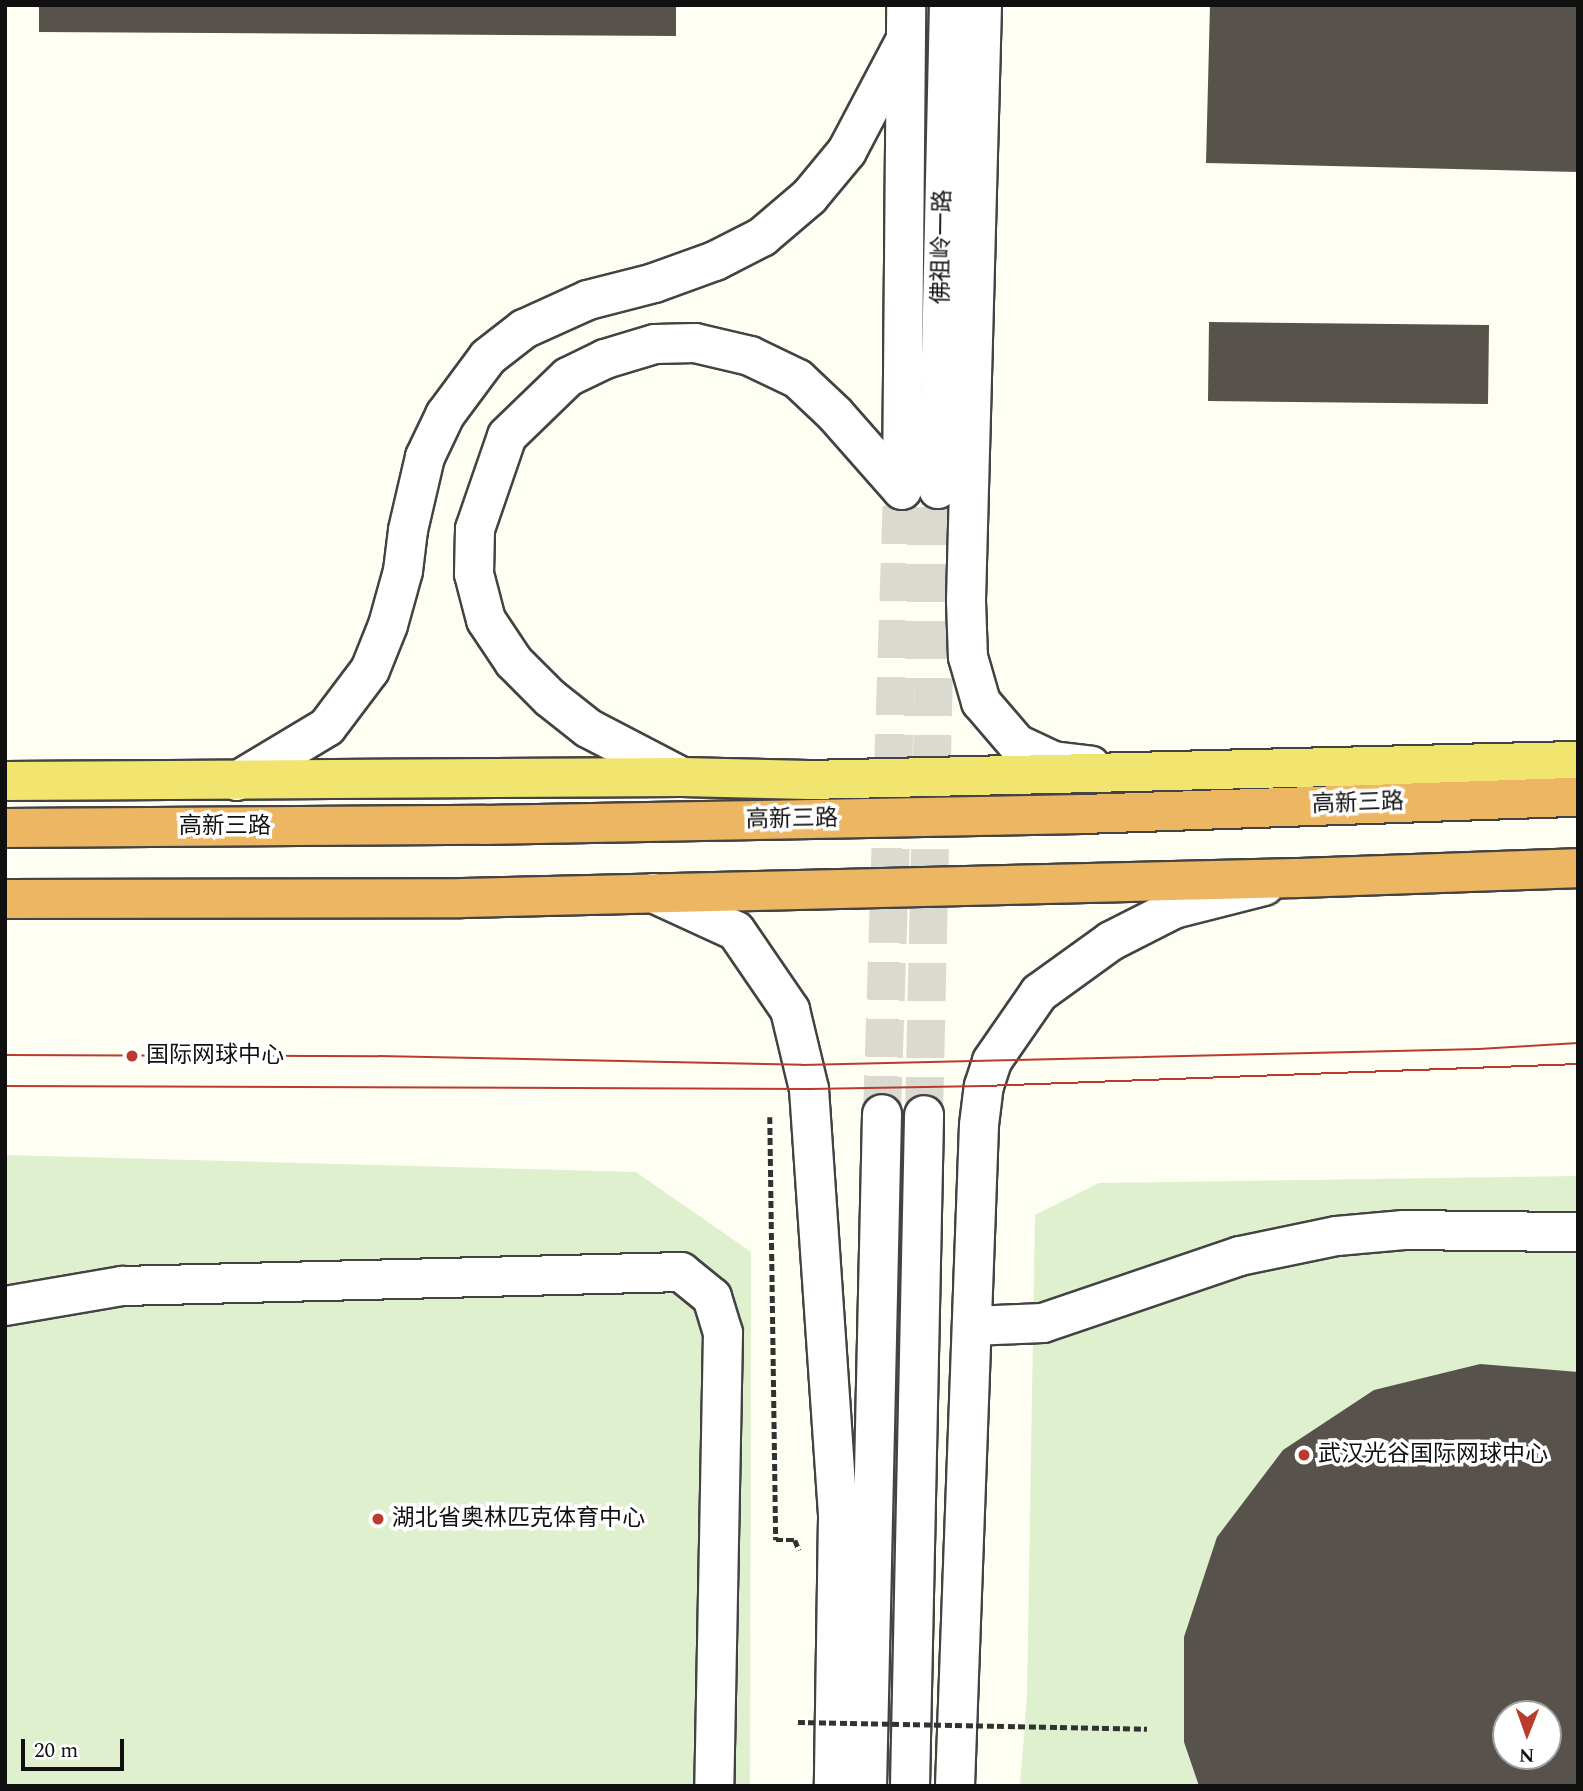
<!DOCTYPE html>
<meta charset="utf-8">
<style>
body{margin:0}
#map{position:relative;width:1583px;height:1791px;overflow:hidden;background:#fefef3;font-family:Spectral,"Noto Sans SC",serif}
div>[style]{position:absolute}
.pitch>*{inset:0;background:#dff0cf}
.building>*{inset:0;background:#58524c}
.minor-tunnel>*{height:38px;margin-top:-19px;transform-origin:0;background:repeating-linear-gradient(90deg,#dadad1 0 38px,transparent 0 57px)}
.path>*{height:4.5px;margin-top:-2.25px;transform-origin:0;background:repeating-linear-gradient(90deg,#323232 0 7px,transparent 0 10.5px)}
.roads{filter:drop-shadow(2px 0 #434343) drop-shadow(-2px 0 #434343) drop-shadow(0 2px #434343) drop-shadow(0 -2px #434343)}
.minor>*{height:38px;margin:-19px;padding:0 19px;transform-origin:19px;border-radius:19px;background:#fff}
.major>*{height:38px;margin:-19px;padding:0 19px;transform-origin:19px;border-radius:19px;background:#f2e56f}
.highway>*{height:38px;margin:-19px;padding:0 19px;transform-origin:19px;border-radius:19px;background:#edb662}
.tram>*{height:2px;margin:-1px;padding:0 1px;transform-origin:1px;border-radius:1px;background:#ba3b2d}
.path-bridge>*{height:4.5px;margin-top:-2.25px;transform-origin:0;background:repeating-linear-gradient(90deg,#323232 0 7px,transparent 0 10.5px)}
.dots>*{width:19px;height:19px;translate:-50% -50%;box-sizing:border-box;border:4px solid #fff;border-radius:50%}
span{translate:-50% -50%;white-space:nowrap;text-align:center;line-height:1.15;-webkit-text-stroke:7px #fff;paint-order:stroke}
.street-label{font-size:23px;color:#101010}
.poi-label{font-size:23px;color:#101010}
.left{translate:0 -50%;text-align:left}
.frame{position:absolute;inset:0;border:7px solid #101010;pointer-events:none}
.north{position:absolute;left:1492px;top:1700px;width:70px;height:70px;box-sizing:border-box;background:#fff;border:2px solid #9f9f9f;border-radius:50%;rotate:181deg;font-size:19px;font-weight:700;line-height:28px;text-align:center;color:#101010}
.north::after{content:'';display:block;margin:auto;width:24px;height:32px;background:#ba3b2d;clip-path:polygon(50% 0,100% 100%,50% 72%,0 100%)}
.scale{position:absolute;left:21px;top:1739px;width:103px;height:32px;box-sizing:border-box;border:4px solid #101010;border-top:0;padding-left:9px;font-size:21px;line-height:24px;white-space:nowrap;color:#101010;-webkit-text-stroke:5px #fff;paint-order:stroke}
</style>
<div id="map">
<div class="pitch">
<i style="clip-path:polygon(5px 1155px,636px 1172px,751px 1252px,750px 1786px,5px 1786px)"></i>
<i style="clip-path:polygon(evenodd,1578px 1176px,1578px 1786px,1020px 1786px,1027px 1696px,1035px 1215px,1099px 1183px,1578px 1176px,1506px 1714px,1548px 1714px,1548px 1756px,1506px 1756px,1506px 1714px)"></i>
</div>
<div class="building">
<i style="clip-path:polygon(39px 5px,676px 5px,676px 36px,39px 32px)"></i>
<i style="clip-path:polygon(1210px 5px,1578px 5px,1578px 172px,1206px 163px)"></i>
<i style="clip-path:polygon(1209px 322px,1489px 325px,1488px 404px,1208px 401px)"></i>
<i style="clip-path:polygon(evenodd,1480px 1364px,1578px 1372px,1578px 1786px,1199px 1786px,1184px 1742px,1184px 1637px,1217px 1537px,1283px 1450px,1374px 1390px,1480px 1364px,1506px 1714px,1548px 1714px,1548px 1756px,1506px 1756px,1506px 1714px)"></i>
</div>
<div class="minor-tunnel">
<i style="left:882px;top:1114px;width:624px;rotate:-88.16deg"></i>
<i style="left:924px;top:1115px;width:626px;rotate:-88.72deg"></i>
</div>
<div class="path">
<i style="left:770px;top:1117px;width:423px;rotate:89.2deg"></i>
<i style="left:776px;top:1540px;width:19px"></i>
<i style="left:795px;top:1540px;width:11px;rotate:68deg"></i>
</div>
<div class="roads">
<div class="minor">
<i style="left:982px;top:5px;width:596px;rotate:91.54deg"></i>
<i style="left:966px;top:601px;width:56px;rotate:88deg"></i>
<i style="left:968px;top:657px;width:47px;rotate:73.9deg"></i>
<i style="left:981px;top:702px;width:55px;rotate:49.4deg"></i>
<i style="left:1017px;top:744px;width:40px;rotate:25deg"></i>
<i style="left:1053px;top:761px;width:38px;rotate:7deg"></i>
<i style="left:938px;top:489px;width:484px;rotate:-88.7deg"></i>
<i style="left:902px;top:490px;width:485px;rotate:-89.5deg"></i>
<i style="left:682px;top:777px;width:106px;rotate:-152.5deg"></i>
<i style="left:588px;top:728px;width:48px;rotate:-141.7deg"></i>
<i style="left:550px;top:698px;width:51px;rotate:-135deg"></i>
<i style="left:514px;top:662px;width:50px;rotate:-123.7deg"></i>
<i style="left:486px;top:620px;width:48px;rotate:-104.6deg"></i>
<i style="left:474px;top:574px;width:45px;rotate:-88.7deg"></i>
<i style="left:475px;top:529px;width:98px;rotate:-71deg"></i>
<i style="left:507px;top:436px;width:85px;rotate:-44deg"></i>
<i style="left:568px;top:377px;width:41px;rotate:-25.9deg"></i>
<i style="left:605px;top:359px;width:52px;rotate:-16.7deg"></i>
<i style="left:655px;top:344px;width:40px;rotate:-1.4deg"></i>
<i style="left:695px;top:343px;width:57px;rotate:13.3deg"></i>
<i style="left:750px;top:356px;width:53px;rotate:25.6deg"></i>
<i style="left:798px;top:379px;width:51px;rotate:43.4deg"></i>
<i style="left:835px;top:414px;width:101px;rotate:48.6deg"></i>
<i style="left:237px;top:781px;width:105px;rotate:-31deg"></i>
<i style="left:327px;top:727px;width:71px;rotate:-53deg"></i>
<i style="left:370px;top:670px;width:48px;rotate:-68.2deg"></i>
<i style="left:388px;top:625px;width:56px;rotate:-74.5deg"></i>
<i style="left:403px;top:571px;width:41px;rotate:-83deg"></i>
<i style="left:408px;top:530px;width:75px;rotate:-76.9deg"></i>
<i style="left:425px;top:457px;width:47px;rotate:-64.5deg"></i>
<i style="left:445px;top:415px;width:72px;rotate:-53.4deg"></i>
<i style="left:488px;top:357px;width:46px;rotate:-37.9deg"></i>
<i style="left:524px;top:329px;width:70px;rotate:-24.4deg"></i>
<i style="left:588px;top:300px;width:68px;rotate:-14.4deg"></i>
<i style="left:654px;top:283px;width:65px;rotate:-19.8deg"></i>
<i style="left:715px;top:261px;width:53px;rotate:-27.1deg"></i>
<i style="left:762px;top:237px;width:62px;rotate:-40.4deg"></i>
<i style="left:809px;top:197px;width:60px;rotate:-50.4deg"></i>
<i style="left:847px;top:151px;width:124px;rotate:-62.2deg"></i>
<i style="left:653px;top:893px;width:91px;rotate:24.6deg"></i>
<i style="left:736px;top:931px;width:96px;rotate:55.6deg"></i>
<i style="left:790px;top:1010px;width:81px;rotate:76.5deg"></i>
<i style="left:809px;top:1089px;width:430px;rotate:86.1deg"></i>
<i style="left:838px;top:1518px;width:268px;rotate:90.9deg"></i>
<i style="left:5px;top:1306px;width:119px;rotate:-9.7deg"></i>
<i style="left:122px;top:1286px;width:559px;rotate:-1.43deg"></i>
<i style="left:681px;top:1272px;width:40px;rotate:39deg"></i>
<i style="left:712px;top:1297px;width:38px;rotate:73deg"></i>
<i style="left:723px;top:1333px;width:453px;rotate:91.1deg"></i>
<i style="left:972px;top:1326px;width:71px;rotate:-2.4deg"></i>
<i style="left:1043px;top:1323px;width:208px;rotate:-18.8deg"></i>
<i style="left:1240px;top:1256px;width:99px;rotate:-11.7deg"></i>
<i style="left:1337px;top:1236px;width:67px;rotate:-5.1deg"></i>
<i style="left:1404px;top:1230px;width:174px;rotate:0.7deg"></i>
<i style="left:867px;top:1786px;width:672px;rotate:-88.72deg"></i>
<i style="left:910px;top:1786px;width:671px;rotate:-88.8deg"></i>
<i style="left:955px;top:1786px;width:661px;rotate:-87.92deg"></i>
<i style="left:979px;top:1125px;width:39px;rotate:-83deg"></i>
<i style="left:984px;top:1086px;width:26px;rotate:-72deg"></i>
<i style="left:992px;top:1061px;width:83px;rotate:-55.3deg"></i>
<i style="left:1039px;top:993px;width:89px;rotate:-35.8deg"></i>
<i style="left:1111px;top:941px;width:71px;rotate:-26.9deg"></i>
<i style="left:1174px;top:909px;width:93px;rotate:-14.3deg"></i>
</div>
<div class="major">
<i style="left:5px;top:781px;width:677px;rotate:-0.34deg"></i>
<i style="left:682px;top:777px;width:127px;rotate:1.4deg"></i>
<i style="left:809px;top:780px;width:769px;rotate:-1.42deg"></i>
</div>
<div class="highway">
<i style="left:5px;top:828px;width:479px;rotate:-0.4deg"></i>
<i style="left:484px;top:825px;width:599px;rotate:-1.05deg"></i>
<i style="left:1083px;top:814px;width:495px;rotate:-2deg"></i>
<i style="left:5px;top:899px;width:457px;rotate:-0.1deg"></i>
<i style="left:462px;top:898px;width:835px;rotate:-1.37deg"></i>
<i style="left:1297px;top:878px;width:281px;rotate:-2deg"></i>
</div>
</div>
<div class="tram">
<i style="left:5px;top:1055px;width:374px;rotate:0.2deg"></i>
<i style="left:379px;top:1056px;width:423px;rotate:1.2deg"></i>
<i style="left:802px;top:1065px;width:677px;rotate:-1.35deg"></i>
<i style="left:1479px;top:1049px;width:99px;rotate:-3.5deg"></i>
<i style="left:5px;top:1086px;width:804px;rotate:0.21deg"></i>
<i style="left:809px;top:1089px;width:175px;rotate:-1deg"></i>
<i style="left:984px;top:1086px;width:594px;rotate:-2.12deg"></i>
</div>
<div class="path-bridge">
<i style="left:798px;top:1722px;width:349px;rotate:1.1deg"></i>
</div>
<div class="dots">
<i style="left:132px;top:1056px;background:#ba3b2d"></i>
<i style="left:1304px;top:1455px;background:#ba3b2d"></i>
<i style="left:378px;top:1519px;background:#ba3b2d"></i>
</div>
<div class="street-label">
<span style="left:943px;top:247px;rotate:-89deg">佛祖岭一路</span>
<span style="left:1358px;top:804px;rotate:-2deg">高新三路</span>
<span style="left:792px;top:820px;rotate:-1deg">高新三路</span>
<span style="left:225px;top:827px">高新三路</span>
</div>
<div class="poi-label">
<span class="left" style="left:146px;top:1056px">国际网球中心</span>
<span class="left" style="left:1318px;top:1455px">武汉光谷国际网球中心</span>
<span class="left" style="left:392px;top:1519px">湖北省奥林匹克体育中心</span>
</div>
<div class="frame"></div>
<div class="north">N</div>
<div class="scale">20 m</div>
</div>
